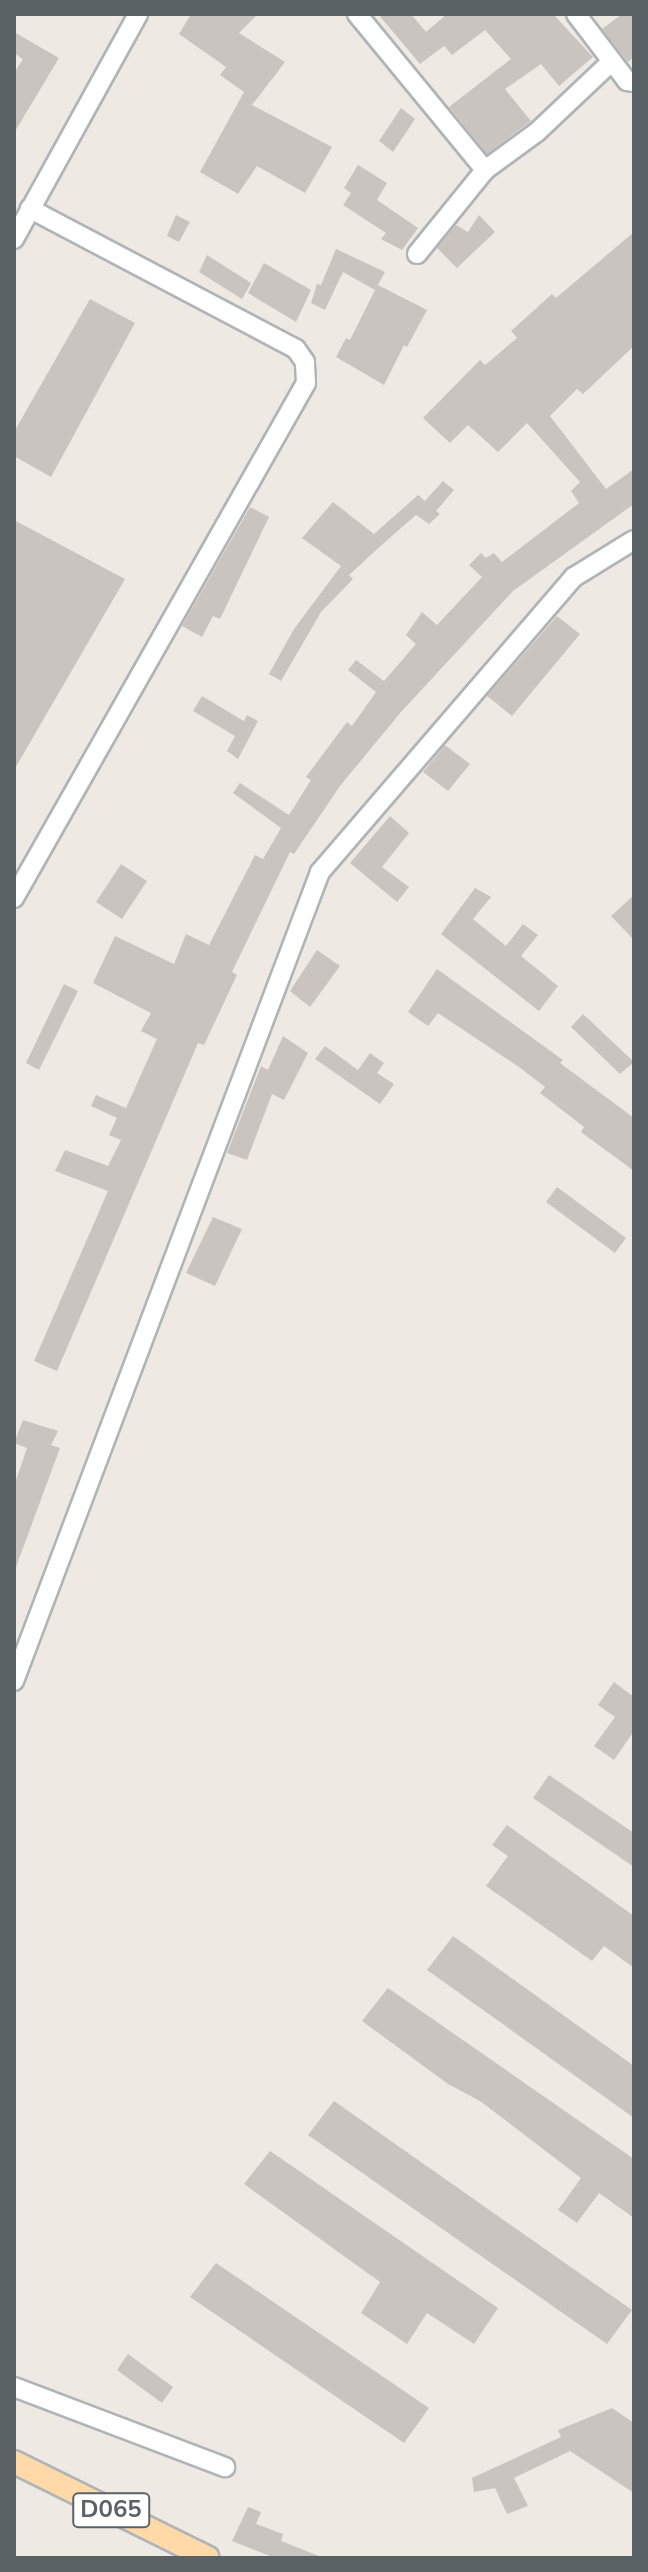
<!DOCTYPE html>
<style>
body{margin:0}
#map{position:relative;width:648px;height:2572px;overflow:hidden;background:#efe9e3;font-family:"Nunito Sans",sans-serif}
div>[style]{position:absolute}
.building>*{inset:0;background:#cac4c0}
.roads{filter:drop-shadow(2px 0 #afb4b7) drop-shadow(-2px 0 #afb4b7) drop-shadow(0 2px #afb4b7) drop-shadow(0 -2px #afb4b7)}
.minor>*{height:18px;margin:-9px;padding:0 9px;transform-origin:9px;border-radius:9px;background:#fff}
.major>*{height:22px;margin:-11px;padding:0 11px;transform-origin:11px;border-radius:11px;background:#ffdaa8}
span{translate:-50% -50%;white-space:nowrap;text-align:center;line-height:1.15;-webkit-text-stroke:6px #fff;paint-order:stroke}
.shield-label span{padding:2px 6px;background:#fff;border:2px solid;border-radius:6px;-webkit-text-stroke-width:0}
.shield-label{font-size:24px;color:#5b6265;font-weight:700}
.frame{position:absolute;inset:0;border:16px solid #5b6265;pointer-events:none}
</style>
<div id="map">
<div class="building">
<i style="clip-path:polygon(191px 14px,258px 14px,239px 33px,285px 62px,252px 105px,332px 147px,305px 193px,257px 166px,238px 194px,200px 172px,244px 92px,220px 75px,226px 67px,179px 34px)"></i>
<i style="clip-path:polygon(378px 14px,411px 14px,426px 32px,447px 14px,553px 14px,593px 57px,559px 86px,541px 64px,505px 89px,531px 121px,487px 154px,449px 107px,511px 59px,485px 30px,452px 55px,444px 46px,420px 64px)"></i>
<i style="clip-path:polygon(622px 14px,634px 14px,634px 57px,628px 62px,602px 29px)"></i>
<i style="clip-path:polygon(14px 32px,59px 58px,14px 133px,14px 73px,23px 59px,14px 53px)"></i>
<i style="clip-path:polygon(401px 108px,415px 119px,393px 152px,379px 141px)"></i>
<i style="clip-path:polygon(358px 165px,387px 183px,377px 200px,418px 228px,402px 250px,381px 239px,386px 233px,343px 205px,351px 193px,344px 188px)"></i>
<i style="clip-path:polygon(176px 215px,190px 222px,179px 242px,167px 236px)"></i>
<i style="clip-path:polygon(479px 215px,495px 232px,457px 268px,437px 248px,456px 225px,468px 232px)"></i>
<i style="clip-path:polygon(634px 232px,634px 346px,583px 394px,577px 389px,550px 416px,606px 489px,634px 469px,634px 504px,513px 591px,401px 712px,340px 786px,294px 854px,290px 852px,232px 972px,237px 975px,204px 1045px,198px 1043px,57px 1371px,34px 1361px,108px 1191px,55px 1171px,65px 1150px,108px 1166px,121px 1140px,109px 1135px,117px 1118px,91px 1106px,96px 1095px,126px 1108px,157px 1039px,141px 1031px,151px 1013px,93px 983px,115px 936px,174px 964px,186px 934px,209px 945px,255px 855px,263px 859px,281px 828px,233px 793px,240px 783px,289px 815px,311px 780px,306px 777px,347px 722px,352px 726px,376px 692px,348px 670px,356px 660px,384px 681px,416px 644px,406px 635px,422px 612px,437px 625px,482px 577px,469px 565px,481px 553px,486px 558px,494px 553px,502px 562px,579px 503px,571px 491px,580px 482px,527px 423px,498px 452px,468px 425px,450px 443px,423px 418px,480px 360px,485px 365px,517px 338px,511px 331px,552px 294px,556px 298px)"></i>
<i style="clip-path:polygon(336px 249px,385px 272px,378px 285px,427px 310px,407px 347px,404px 345px,384px 385px,336px 357px,346px 338px,350px 340px,375px 290px,343px 272px,325px 310px,311px 303px,317px 284px,321px 285px)"></i>
<i style="clip-path:polygon(207px 255px,251px 283px,242px 299px,199px 272px)"></i>
<i style="clip-path:polygon(264px 263px,311px 290px,296px 322px,248px 293px)"></i>
<i style="clip-path:polygon(90px 299px,135px 323px,51px 477px,14px 456px,14px 432px)"></i>
<i style="clip-path:polygon(443px 481px,454px 490px,436px 511px,440px 514px,429px 524px,416px 515px,385px 542px,349px 575px,353px 579px,321px 612px,281px 681px,269px 674px,294px 629px,341px 566px,302px 538px,333px 502px,374px 534px,418px 495px,425px 501px)"></i>
<i style="clip-path:polygon(250px 507px,269px 517px,220px 619px,213px 616px,202px 637px,182px 626px)"></i>
<i style="clip-path:polygon(14px 520px,125px 579px,14px 770px)"></i>
<i style="clip-path:polygon(557px 616px,580px 634px,512px 716px,487px 696px)"></i>
<i style="clip-path:polygon(202px 696px,244px 721px,247px 715px,258px 721px,238px 759px,227px 751px,235px 736px,193px 711px)"></i>
<i style="clip-path:polygon(445px 745px,470px 764px,448px 791px,423px 772px)"></i>
<i style="clip-path:polygon(390px 816px,409px 833px,382px 867px,409px 887px,397px 902px,350px 863px)"></i>
<i style="clip-path:polygon(121px 864px,147px 881px,122px 919px,96px 902px)"></i>
<i style="clip-path:polygon(475px 888px,491px 897px,473px 919px,506px 946px,523px 924px,538px 935px,521px 956px,558px 986px,539px 1011px,441px 934px)"></i>
<i style="clip-path:polygon(634px 895px,634px 940px,611px 916px)"></i>
<i style="clip-path:polygon(317px 950px,340px 966px,310px 1007px,290px 991px)"></i>
<i style="clip-path:polygon(437px 969px,563px 1060px,560px 1063px,634px 1118px,634px 1171px,581px 1132px,584px 1127px,540px 1093px,545px 1087px,519px 1067px,438px 1013px,428px 1026px,408px 1012px)"></i>
<i style="clip-path:polygon(64px 984px,78px 991px,39px 1070px,26px 1063px)"></i>
<i style="clip-path:polygon(583px 1014px,634px 1062px,620px 1074px,571px 1027px)"></i>
<i style="clip-path:polygon(283px 1036px,308px 1053px,284px 1100px,272px 1094px,247px 1160px,227px 1153px,261px 1066px,268px 1070px)"></i>
<i style="clip-path:polygon(325px 1046px,358px 1070px,370px 1053px,384px 1063px,377px 1073px,394px 1084px,380px 1104px,315px 1059px)"></i>
<i style="clip-path:polygon(557px 1187px,626px 1238px,615px 1253px,546px 1202px)"></i>
<i style="clip-path:polygon(213px 1217px,242px 1229px,215px 1286px,186px 1273px)"></i>
<i style="clip-path:polygon(23px 1420px,58px 1431px,51px 1445px,60px 1448px,16px 1567px,14px 1486px,27px 1448px,14px 1443px)"></i>
<i style="clip-path:polygon(614px 1682px,634px 1697px,634px 1731px,614px 1760px,594px 1746px,615px 1717px,598px 1705px)"></i>
<i style="clip-path:polygon(549px 1775px,634px 1833px,634px 1867px,533px 1798px)"></i>
<i style="clip-path:polygon(507px 1825px,634px 1916px,634px 1968px,604px 1946px,592px 1961px,486px 1886px,508px 1856px,492px 1845px)"></i>
<i style="clip-path:polygon(453px 1936px,634px 2066px,634px 2118px,427px 1970px)"></i>
<i style="clip-path:polygon(388px 1988px,634px 2159px,634px 2218px,599px 2193px,577px 2223px,558px 2210px,581px 2178px,480px 2101px,448px 2084px,362px 2021px)"></i>
<i style="clip-path:polygon(334px 2101px,632px 2310px,607px 2344px,308px 2135px)"></i>
<i style="clip-path:polygon(270px 2151px,498px 2308px,474px 2344px,427px 2313px,407px 2344px,361px 2313px,380px 2282px,244px 2184px)"></i>
<i style="clip-path:polygon(216px 2263px,429px 2408px,404px 2443px,190px 2297px)"></i>
<i style="clip-path:polygon(128px 2354px,173px 2387px,162px 2403px,117px 2370px)"></i>
<i style="clip-path:polygon(612px 2408px,634px 2423px,634px 2493px,570px 2451px,514px 2478px,528px 2506px,507px 2514px,495px 2488px,474px 2492px,472px 2478px,561px 2437px,558px 2430px)"></i>
<i style="clip-path:polygon(248px 2507px,261px 2512px,256px 2524px,283px 2534px,281px 2541px,324px 2558px,275px 2558px,232px 2541px)"></i>
</div>
<div class="roads">
<div class="minor">
<i style="left:357px;top:14px;width:202px;rotate:50.6deg"></i>
<i style="left:576px;top:14px;width:84px;rotate:52.7deg"></i>
<i style="left:627px;top:81px;width:7px;rotate:8deg"></i>
<i style="left:14px;top:239px;width:257px;rotate:-61.1deg"></i>
<i style="left:417px;top:254px;width:108px;rotate:-51deg"></i>
<i style="left:485px;top:170px;width:64px;rotate:-36.2deg"></i>
<i style="left:537px;top:132px;width:103px;rotate:-43.4deg"></i>
<i style="left:14px;top:898px;width:592px;rotate:-60.45deg"></i>
<i style="left:306px;top:383px;width:21px;rotate:-93deg"></i>
<i style="left:305px;top:362px;width:16px;rotate:-125deg"></i>
<i style="left:296px;top:349px;width:301px;rotate:-152.2deg"></i>
<i style="left:14px;top:1681px;width:865px;rotate:-69.28deg"></i>
<i style="left:320px;top:872px;width:389px;rotate:-49.3deg"></i>
<i style="left:574px;top:577px;width:70px;rotate:-31.7deg"></i>
<i style="left:14px;top:2387px;width:226px;rotate:20.8deg"></i>
</div>
<div class="major">
<i style="left:14px;top:2462px;width:216px;rotate:26.3deg"></i>
</div>
</div>
<div class="shield-label">
<span style="left:111px;top:2510px">D065</span>
</div>
<div class="frame"></div>
</div>
